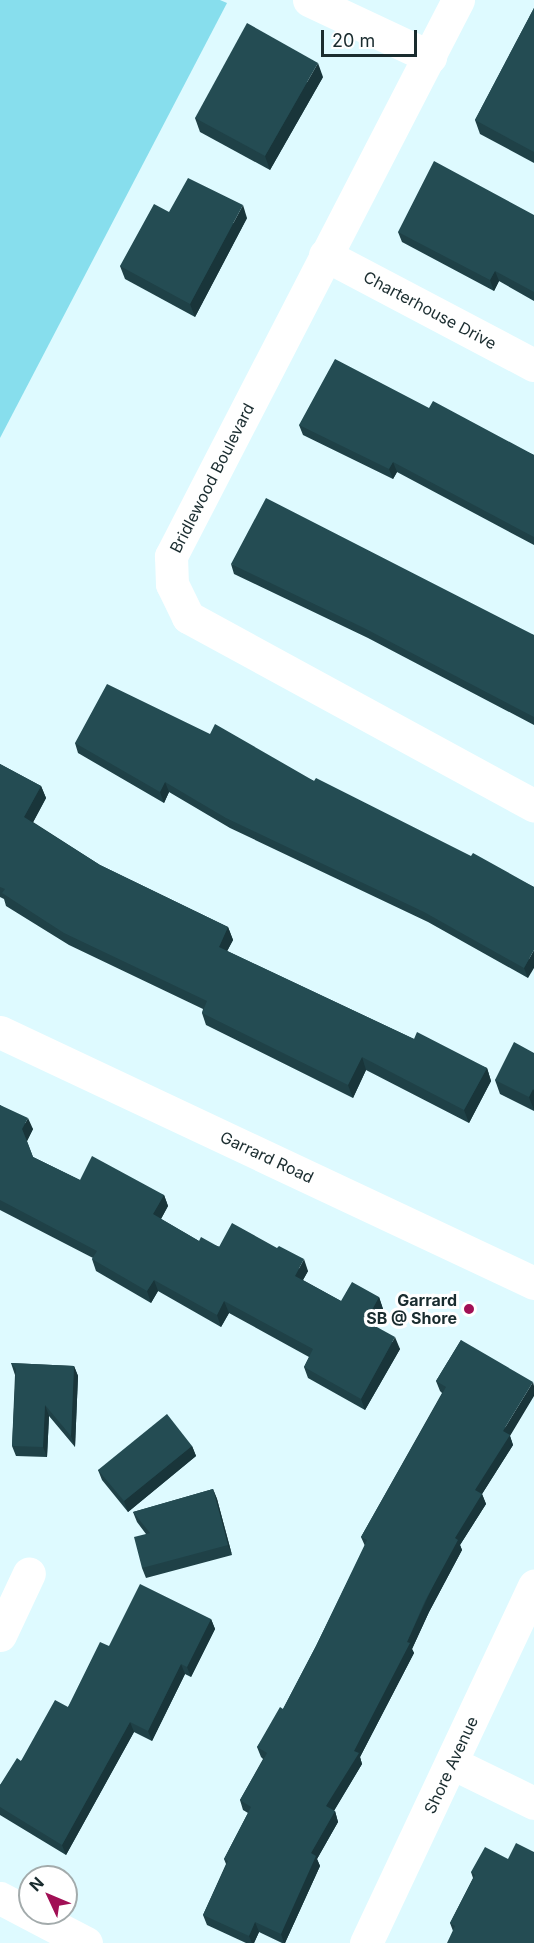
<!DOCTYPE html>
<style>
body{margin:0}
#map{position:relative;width:534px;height:1943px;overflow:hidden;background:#defaff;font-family:Inter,sans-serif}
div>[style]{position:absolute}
.green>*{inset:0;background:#87deed}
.minor>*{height:33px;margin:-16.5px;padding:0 16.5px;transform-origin:16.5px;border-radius:16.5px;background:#fff}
.tertiary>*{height:33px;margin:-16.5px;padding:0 16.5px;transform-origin:16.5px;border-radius:16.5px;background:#fff}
.wall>*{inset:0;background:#1f4147}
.shaded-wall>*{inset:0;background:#19353a}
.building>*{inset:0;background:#244c53}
.dots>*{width:16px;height:16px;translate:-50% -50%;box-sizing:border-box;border:3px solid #fff;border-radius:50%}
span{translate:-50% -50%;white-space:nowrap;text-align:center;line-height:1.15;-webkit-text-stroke:6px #fff;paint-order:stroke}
.street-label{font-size:16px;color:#1a2c2f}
.poi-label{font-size:16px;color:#1a2c2f;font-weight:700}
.right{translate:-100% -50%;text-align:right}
.north{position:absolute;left:18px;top:1865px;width:60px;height:60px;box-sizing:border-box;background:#fff;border:2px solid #a3abac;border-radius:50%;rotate:314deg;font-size:16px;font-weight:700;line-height:24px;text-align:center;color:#1a2c2f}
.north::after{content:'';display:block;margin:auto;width:21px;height:27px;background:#a11055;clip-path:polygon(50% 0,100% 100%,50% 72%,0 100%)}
.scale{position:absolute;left:321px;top:30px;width:96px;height:27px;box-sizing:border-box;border:3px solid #1a2c2f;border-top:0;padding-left:8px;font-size:18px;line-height:21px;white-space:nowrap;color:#1a2c2f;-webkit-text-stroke:4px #fff;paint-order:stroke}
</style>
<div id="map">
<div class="green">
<i style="clip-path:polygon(0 0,220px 0,227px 3px,0 438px)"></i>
</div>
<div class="minor">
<i style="left:309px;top:0;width:134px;rotate:25.2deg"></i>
<i style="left:458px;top:0;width:626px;rotate:117.3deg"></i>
<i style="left:171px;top:556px;width:28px;rotate:88deg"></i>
<i style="left:172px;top:584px;width:37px;rotate:64deg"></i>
<i style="left:188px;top:617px;width:394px;rotate:28.6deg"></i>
<i style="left:325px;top:255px;width:236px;rotate:27.8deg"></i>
<i style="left:0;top:1635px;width:68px;rotate:-64.9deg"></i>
<i style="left:452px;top:1763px;width:91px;rotate:26deg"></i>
<i style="left:0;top:1898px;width:97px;rotate:27.6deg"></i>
<i style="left:366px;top:1943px;width:395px;rotate:-64.8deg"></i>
</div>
<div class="tertiary">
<i style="left:0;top:1032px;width:590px;rotate:25.18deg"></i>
</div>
<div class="wall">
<i style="clip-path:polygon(534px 8px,534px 163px,480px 134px,475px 120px)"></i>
<i style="clip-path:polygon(323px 77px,270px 170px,200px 132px,195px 118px)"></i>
<i style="clip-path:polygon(534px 215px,534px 301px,499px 281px,494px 291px,402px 242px,398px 232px)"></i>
<i style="clip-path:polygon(247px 218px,195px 317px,125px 279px,120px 266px)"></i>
<i style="clip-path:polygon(429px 408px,534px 455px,534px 545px,397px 472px,393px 479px,303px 435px,299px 425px)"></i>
<i style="clip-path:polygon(231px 564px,534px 635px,534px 725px,368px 638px,234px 574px)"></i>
<i style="clip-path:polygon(210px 734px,314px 781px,534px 887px,528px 978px,428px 922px,230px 828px,169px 792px,164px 803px,78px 753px,75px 743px)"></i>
<i style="clip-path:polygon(0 764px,41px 786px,46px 798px,33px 822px,100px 865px,228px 927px,233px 940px,227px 951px,414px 1039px,487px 1068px,491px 1081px,469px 1123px,366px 1070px,353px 1098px,206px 1025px,202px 1013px,203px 1009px,69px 945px,6px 906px,4px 899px,0 897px)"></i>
<i style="clip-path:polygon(534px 1053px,534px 1111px,500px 1094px,495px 1080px)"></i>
<i style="clip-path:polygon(0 1105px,33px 1129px,27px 1141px,33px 1157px,80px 1180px,164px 1195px,168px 1206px,161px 1219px,199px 1241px,308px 1271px,303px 1280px,341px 1301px,379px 1297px,383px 1309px,374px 1325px,400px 1349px,365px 1410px,308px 1378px,304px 1367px,309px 1357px,229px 1313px,221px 1327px,158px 1291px,151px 1303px,96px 1271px,92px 1259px,93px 1258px,0 1210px)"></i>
<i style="clip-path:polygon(461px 1340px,510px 1436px,513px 1445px,482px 1494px,486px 1504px,460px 1545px,462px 1550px,429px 1612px,412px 1649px,414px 1653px,360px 1757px,362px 1764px,334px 1811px,335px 1811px,338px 1822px,317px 1859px,320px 1866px,285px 1943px,282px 1943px,259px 1932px,254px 1943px,246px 1943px,207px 1925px,203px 1915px,226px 1864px,224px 1859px,248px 1813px,243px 1810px,240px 1800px,263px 1759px,261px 1757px,257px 1747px,283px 1709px,316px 1646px,365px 1546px,361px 1537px,442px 1393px,440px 1391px,436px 1381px)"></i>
<i style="clip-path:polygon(11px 1363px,74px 1366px,78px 1376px,75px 1447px,49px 1416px,47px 1457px,16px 1456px,12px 1446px,15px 1375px)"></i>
<i style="clip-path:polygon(192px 1446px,196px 1456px,128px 1512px,102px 1480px,98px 1470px)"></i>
<i style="clip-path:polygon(213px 1489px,217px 1499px,232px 1555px,146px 1578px,142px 1568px,146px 1534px,137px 1522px,133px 1512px)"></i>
<i style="clip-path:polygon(211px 1619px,215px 1629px,191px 1677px,185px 1674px,152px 1741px,134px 1732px,66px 1855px,0 1815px,0 1785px,68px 1707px,109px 1646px)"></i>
<i style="clip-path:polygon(508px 1859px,453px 1931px,450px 1923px,473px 1878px,471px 1872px)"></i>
</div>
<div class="shaded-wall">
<i style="clip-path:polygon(318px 63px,323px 77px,270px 170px,265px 156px)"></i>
<i style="clip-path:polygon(243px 205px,247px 218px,195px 317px,190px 304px)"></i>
<i style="clip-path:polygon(495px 271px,499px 281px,494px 291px,490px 280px)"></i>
<i style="clip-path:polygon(393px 462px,397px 472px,393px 479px,389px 469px)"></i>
<i style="clip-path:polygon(165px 782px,169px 792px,164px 803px,160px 792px)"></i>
<i style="clip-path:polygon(41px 786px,46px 798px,29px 830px,24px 817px)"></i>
<i style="clip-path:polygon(228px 927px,233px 940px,223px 959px,219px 947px)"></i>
<i style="clip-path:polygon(534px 950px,534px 968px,528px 978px,524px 968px)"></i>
<i style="clip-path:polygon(362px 1057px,366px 1070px,353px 1098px,348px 1085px)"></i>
<i style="clip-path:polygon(487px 1068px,491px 1081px,469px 1123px,464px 1110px)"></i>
<i style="clip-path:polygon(533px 1089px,534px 1091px,534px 1110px,529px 1097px)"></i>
<i style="clip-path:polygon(28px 1118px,33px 1129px,27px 1141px,22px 1129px)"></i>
<i style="clip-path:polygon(164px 1195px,168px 1206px,157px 1226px,153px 1214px)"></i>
<i style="clip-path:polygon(304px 1259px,308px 1271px,299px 1287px,295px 1276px)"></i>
<i style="clip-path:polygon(154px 1280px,158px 1291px,151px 1303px,147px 1291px)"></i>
<i style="clip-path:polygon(379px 1297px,383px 1309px,370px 1332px,366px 1321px)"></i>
<i style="clip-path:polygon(224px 1301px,229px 1313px,221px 1327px,217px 1315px)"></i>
<i style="clip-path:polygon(395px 1337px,400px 1349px,365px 1410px,361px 1399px)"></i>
<i style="clip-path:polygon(74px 1366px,78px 1376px,75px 1447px,71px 1436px)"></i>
<i style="clip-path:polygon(533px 1382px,534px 1386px,534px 1396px,510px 1436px,513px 1445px,482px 1494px,486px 1504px,460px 1545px,462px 1550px,429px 1612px,412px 1649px,414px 1653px,360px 1757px,362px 1764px,330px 1817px,326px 1806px,354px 1751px,407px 1642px,455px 1538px,475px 1490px,503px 1431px)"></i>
<i style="clip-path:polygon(45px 1405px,49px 1416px,47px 1457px,43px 1447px)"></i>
<i style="clip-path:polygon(192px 1446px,196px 1456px,128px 1512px,124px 1501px)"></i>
<i style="clip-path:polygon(213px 1489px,217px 1499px,232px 1555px,228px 1545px)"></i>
<i style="clip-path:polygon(211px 1619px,215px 1629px,191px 1677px,187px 1667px)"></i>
<i style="clip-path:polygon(181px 1664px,185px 1674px,152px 1741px,148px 1731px)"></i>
<i style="clip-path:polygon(130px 1722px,134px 1732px,66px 1855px,62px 1845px)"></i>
<i style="clip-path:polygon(335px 1811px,338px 1822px,317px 1859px,320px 1866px,285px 1943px,284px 1943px,281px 1934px,311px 1853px)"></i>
<i style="clip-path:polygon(255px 1922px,259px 1932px,254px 1943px,252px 1943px,249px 1936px)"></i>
</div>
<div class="building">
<i style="clip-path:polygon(534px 8px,534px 152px,475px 120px)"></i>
<i style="clip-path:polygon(247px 23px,318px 63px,265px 156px,195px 118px)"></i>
<i style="clip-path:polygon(434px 161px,534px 215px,534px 292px,495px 271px,490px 280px,398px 232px)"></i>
<i style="clip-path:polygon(188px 178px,243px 205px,190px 304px,120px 266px,154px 204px,169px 212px)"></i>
<i style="clip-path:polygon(335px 359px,429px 408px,433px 401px,534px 455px,534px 537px,393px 462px,389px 469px,299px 425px)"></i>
<i style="clip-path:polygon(266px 498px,534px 635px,534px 717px,364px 628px,231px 564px)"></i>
<i style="clip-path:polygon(107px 684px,210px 734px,215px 724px,314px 781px,316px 778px,471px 856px,473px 853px,534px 887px,534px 950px,524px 968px,424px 912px,226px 818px,165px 782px,160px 792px,75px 743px)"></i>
<i style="clip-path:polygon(0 764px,41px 786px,24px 817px,100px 865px,228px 927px,219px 947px,414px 1039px,417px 1032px,487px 1068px,464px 1110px,362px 1057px,348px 1085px,202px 1013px,207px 1001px,64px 933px,2px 893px,5px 889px,0 887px)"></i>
<i style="clip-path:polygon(514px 1042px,534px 1053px,534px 1090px,533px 1089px,529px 1097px,495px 1080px)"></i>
<i style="clip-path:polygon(0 1105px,28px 1118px,22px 1129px,33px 1157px,80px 1180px,92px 1156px,164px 1195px,153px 1214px,199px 1241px,201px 1237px,219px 1247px,232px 1223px,277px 1248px,279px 1246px,304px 1259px,295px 1276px,341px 1301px,352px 1282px,379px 1297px,366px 1321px,395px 1337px,361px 1399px,304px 1367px,313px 1349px,224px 1301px,217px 1315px,154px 1280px,147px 1291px,92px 1259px,97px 1251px,0 1200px)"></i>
<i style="clip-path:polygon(461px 1340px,533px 1382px,503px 1431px,510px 1435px,475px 1490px,482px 1494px,455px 1538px,458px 1540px,425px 1601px,407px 1642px,410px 1643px,354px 1751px,359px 1753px,326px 1806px,335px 1811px,311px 1853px,316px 1856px,281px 1934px,255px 1922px,249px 1936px,203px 1915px,228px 1861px,224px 1859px,251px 1807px,240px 1800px,267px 1753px,257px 1747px,280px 1707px,283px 1709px,316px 1646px,367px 1540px,361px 1537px,446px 1387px,436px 1381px)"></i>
<i style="clip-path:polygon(11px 1363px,74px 1366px,71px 1436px,45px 1405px,43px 1447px,12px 1446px,16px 1369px)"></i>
<i style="clip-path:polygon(167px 1414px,192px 1446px,124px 1501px,98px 1470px)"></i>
<i style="clip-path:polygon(213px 1489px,228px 1545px,142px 1568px,134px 1537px,150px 1533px,133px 1512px)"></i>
<i style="clip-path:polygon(140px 1584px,211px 1619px,187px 1667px,181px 1664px,148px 1731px,130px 1722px,62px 1845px,0 1807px,0 1785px,17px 1758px,21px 1761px,55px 1700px,68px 1707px,100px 1642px,109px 1646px)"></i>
<i style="clip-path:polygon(516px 1843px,534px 1852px,534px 1943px,447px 1943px,455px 1926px,450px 1923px,475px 1875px,471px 1872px,485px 1847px,508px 1859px)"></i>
</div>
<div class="dots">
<i style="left:469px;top:1309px;background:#a11055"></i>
</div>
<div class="street-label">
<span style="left:430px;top:310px;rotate:28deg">Charterhouse Drive</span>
<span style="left:212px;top:478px;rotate:-63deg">Bridlewood Boulevard</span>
<span style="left:267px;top:1157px;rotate:25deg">Garrard Road</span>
<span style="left:451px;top:1765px;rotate:-65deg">Shore Avenue</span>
</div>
<div class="poi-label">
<span class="right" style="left:457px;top:1309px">Garrard<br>SB @ Shore</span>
</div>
<div class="north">N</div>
<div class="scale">20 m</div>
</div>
